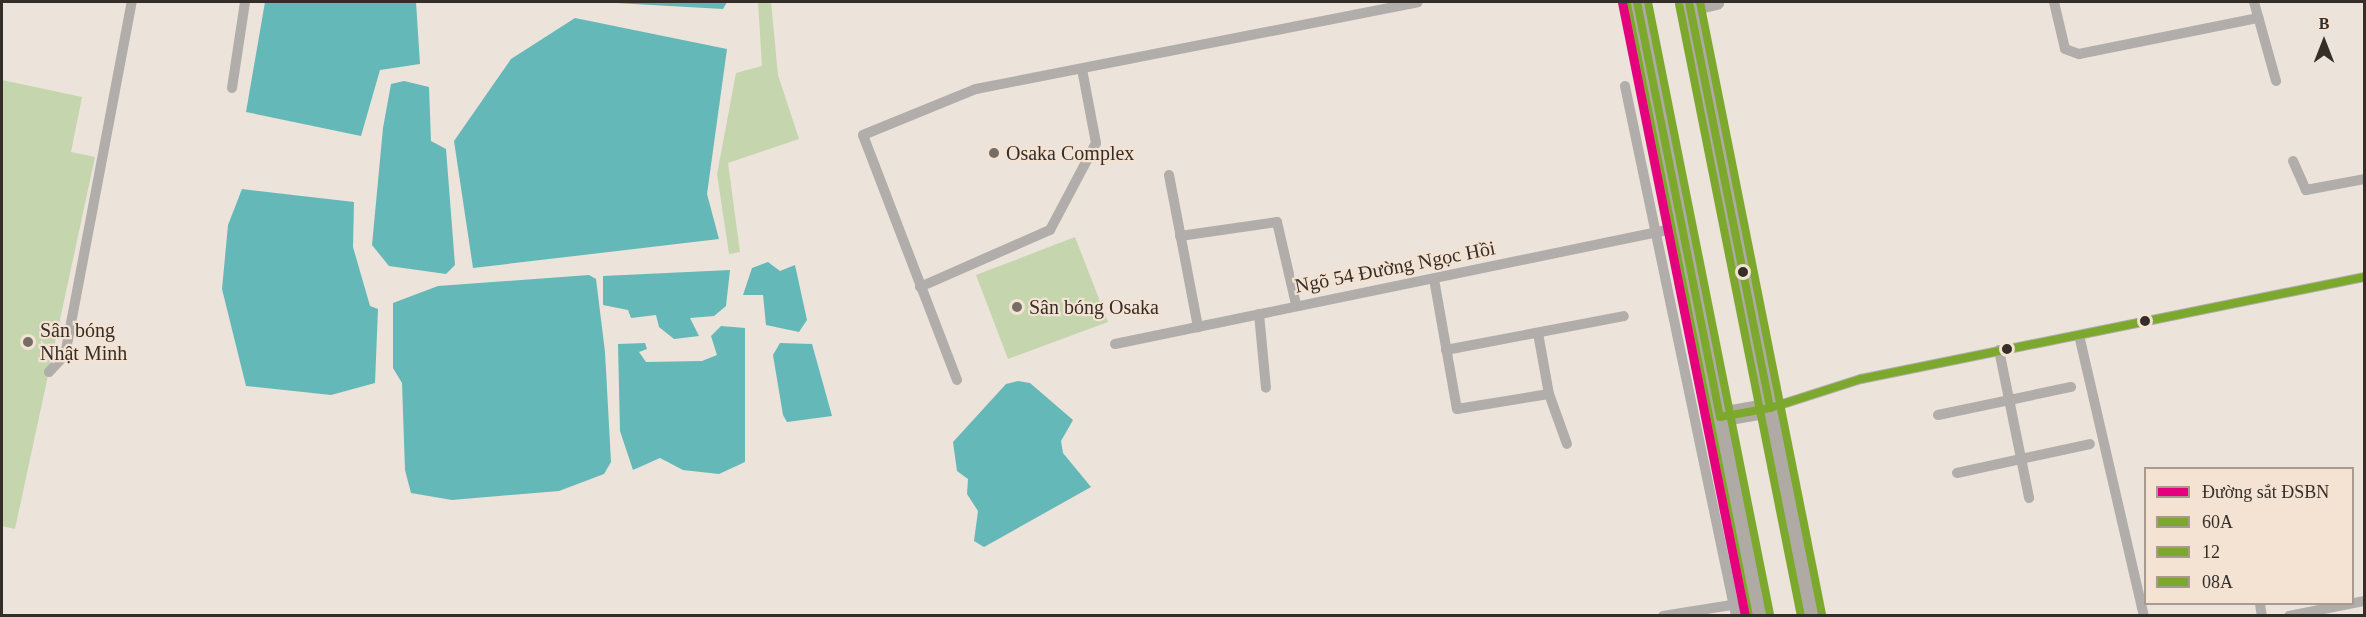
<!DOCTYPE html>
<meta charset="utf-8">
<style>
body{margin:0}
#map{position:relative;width:2366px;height:617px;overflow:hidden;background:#ece3da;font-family:Georgia,serif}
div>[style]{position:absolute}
.green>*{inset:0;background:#c5d6af}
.water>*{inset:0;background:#64b8b8}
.street>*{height:10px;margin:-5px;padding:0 5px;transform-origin:5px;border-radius:5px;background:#b0adaa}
.secondary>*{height:15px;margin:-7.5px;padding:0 7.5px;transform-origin:7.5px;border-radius:7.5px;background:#b0aca7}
.highway>*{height:20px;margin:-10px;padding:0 10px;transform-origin:10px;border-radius:10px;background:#afaba4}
.bus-1>*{height:8px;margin:-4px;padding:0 4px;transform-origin:4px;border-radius:4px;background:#7da82e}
.bus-2>*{height:8px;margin:-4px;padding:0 4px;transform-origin:4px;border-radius:4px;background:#7da82e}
.bus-3>*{height:8px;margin:-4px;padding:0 4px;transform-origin:4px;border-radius:4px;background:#7da82e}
.rail-1>*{height:9px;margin:-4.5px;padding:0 4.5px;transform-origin:4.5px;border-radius:4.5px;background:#e5007d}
.dots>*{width:16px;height:16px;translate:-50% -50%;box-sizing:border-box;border:3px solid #f4e2d2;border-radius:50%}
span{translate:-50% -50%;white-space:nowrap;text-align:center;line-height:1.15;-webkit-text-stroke:4.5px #f4e2d2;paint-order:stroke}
.poi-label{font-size:20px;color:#352e28}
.left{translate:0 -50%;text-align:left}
.street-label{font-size:20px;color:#352e28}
.frame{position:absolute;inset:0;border:3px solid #352e28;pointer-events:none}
.legend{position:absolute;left:2144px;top:467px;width:210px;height:138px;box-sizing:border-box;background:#f4e2d2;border:2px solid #a89a8e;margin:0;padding:8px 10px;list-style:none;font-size:18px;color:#352e28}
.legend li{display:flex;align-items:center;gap:12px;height:30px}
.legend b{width:30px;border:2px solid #a89a8e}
.north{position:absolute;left:2294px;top:12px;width:60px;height:60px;-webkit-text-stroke:4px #f4e2d2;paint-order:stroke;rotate:0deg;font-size:16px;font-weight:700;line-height:24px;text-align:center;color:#352e28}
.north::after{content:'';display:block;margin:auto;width:21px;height:27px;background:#352e28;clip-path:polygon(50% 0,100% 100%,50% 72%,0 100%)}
</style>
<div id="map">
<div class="green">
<i style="clip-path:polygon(758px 2px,771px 2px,778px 75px,799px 139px,728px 163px,740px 252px,729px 254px,717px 174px,736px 73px,762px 66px)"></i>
<i style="clip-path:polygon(2px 80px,82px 97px,71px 152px,95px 157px,15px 529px,2px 526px)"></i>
<i style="clip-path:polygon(1075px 237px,1108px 322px,1008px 359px,976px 275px)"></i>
</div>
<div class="water">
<i style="clip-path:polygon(265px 2px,416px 2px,420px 64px,380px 70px,361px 136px,246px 112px)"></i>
<i style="clip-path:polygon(598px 2px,727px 2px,723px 9px)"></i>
<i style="clip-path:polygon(575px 18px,727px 49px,707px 194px,719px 239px,473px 268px,454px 141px,511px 59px)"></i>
<i style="clip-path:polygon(404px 81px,429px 87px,431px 141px,446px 149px,455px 265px,446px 274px,389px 266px,372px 245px,383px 128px,391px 84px)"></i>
<i style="clip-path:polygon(242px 189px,354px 202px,353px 247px,370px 306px,378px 309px,375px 383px,331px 395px,246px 386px,222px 289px,228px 225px)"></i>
<i style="clip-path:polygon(768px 262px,780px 271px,795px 265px,807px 320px,799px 332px,766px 325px,763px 295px,743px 295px,752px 268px)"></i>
<i style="clip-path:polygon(730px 270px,726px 306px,714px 316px,690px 318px,699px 336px,674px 339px,659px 327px,656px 315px,631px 318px,628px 310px,603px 305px,603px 276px)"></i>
<i style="clip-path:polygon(589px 275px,596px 279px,605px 352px,611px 462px,604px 474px,559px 491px,452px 500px,411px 493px,405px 470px,402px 383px,393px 368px,393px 303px,438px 286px)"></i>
<i style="clip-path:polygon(721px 326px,745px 328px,745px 462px,719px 474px,683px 470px,660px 458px,633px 470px,620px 431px,618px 344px,645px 343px,647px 349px,639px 352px,646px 362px,702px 361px,717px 355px,711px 336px)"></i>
<i style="clip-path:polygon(780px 343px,812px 344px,832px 416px,787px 422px,783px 415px,773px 355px)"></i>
<i style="clip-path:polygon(1018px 381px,1030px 383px,1073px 420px,1061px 441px,1063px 453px,1091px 487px,984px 547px,974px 541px,978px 511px,967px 494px,968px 479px,957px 471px,953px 442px,1006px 384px)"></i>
</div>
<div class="street">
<i style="left:2054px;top:2px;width:48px;rotate:76.8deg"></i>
<i style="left:2065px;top:49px;width:15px;rotate:20deg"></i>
<i style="left:2079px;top:54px;width:183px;rotate:-11.4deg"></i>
<i style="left:2254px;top:2px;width:82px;rotate:74.4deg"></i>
<i style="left:1625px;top:86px;width:541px;rotate:78.17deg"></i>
<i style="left:232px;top:88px;width:87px;rotate:-81.4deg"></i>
<i style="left:2293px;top:161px;width:32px;rotate:66deg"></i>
<i style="left:2306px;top:190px;width:59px;rotate:-10.7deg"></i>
<i style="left:1169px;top:175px;width:155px;rotate:79.2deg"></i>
<i style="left:1180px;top:236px;width:98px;rotate:-8.2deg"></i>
<i style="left:1277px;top:222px;width:84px;rotate:77deg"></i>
<i style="left:1434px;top:279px;width:132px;rotate:80deg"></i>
<i style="left:1457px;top:409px;width:93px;rotate:-9.3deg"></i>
<i style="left:920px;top:287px;width:142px;rotate:-23.7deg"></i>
<i style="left:1050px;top:230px;width:98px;rotate:-62.1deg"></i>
<i style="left:1096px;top:143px;width:75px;rotate:-100.7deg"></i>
<i style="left:1259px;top:314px;width:74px;rotate:84.6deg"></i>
<i style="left:1538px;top:333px;width:62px;rotate:79.8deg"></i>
<i style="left:1549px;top:394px;width:53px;rotate:70.2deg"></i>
<i style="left:2079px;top:335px;width:288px;rotate:77deg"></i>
<i style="left:1115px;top:344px;width:579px;rotate:-11.66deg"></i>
<i style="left:1446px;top:350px;width:181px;rotate:-10.8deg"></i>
<i style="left:1999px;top:350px;width:151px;rotate:78.5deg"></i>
<i style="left:49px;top:372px;width:23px;rotate:-47deg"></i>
<i style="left:65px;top:355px;width:359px;rotate:-79.3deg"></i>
<i style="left:957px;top:380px;width:262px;rotate:-111deg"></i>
<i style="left:863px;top:135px;width:122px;rotate:-22.2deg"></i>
<i style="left:976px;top:89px;width:450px;rotate:-11.1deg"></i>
<i style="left:1770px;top:408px;width:96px;rotate:-17.7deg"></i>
<i style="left:1861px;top:379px;width:513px;rotate:-11.46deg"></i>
<i style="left:1938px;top:415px;width:136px;rotate:-11.9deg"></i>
<i style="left:1957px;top:473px;width:136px;rotate:-12.3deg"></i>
<i style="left:2260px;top:604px;width:12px;rotate:81deg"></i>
<i style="left:1663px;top:616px;width:95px;rotate:-9.1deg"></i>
<i style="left:2289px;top:616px;width:76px;rotate:-11.3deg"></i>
</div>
<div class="secondary">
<i style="left:1690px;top:8px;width:27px;rotate:-13deg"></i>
</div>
<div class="highway">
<i style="left:1637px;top:2px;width:626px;rotate:78.67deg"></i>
<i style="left:1689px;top:2px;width:626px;rotate:78.67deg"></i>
<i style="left:1720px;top:417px;width:51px;rotate:-10.2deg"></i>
</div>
<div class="bus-1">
<i style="left:1637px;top:2px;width:423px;rotate:78.7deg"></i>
<i style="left:1720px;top:417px;width:51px;rotate:-10.2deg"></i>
<i style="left:1770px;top:408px;width:96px;rotate:-17.7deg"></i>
<i style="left:1861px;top:379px;width:513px;rotate:-11.46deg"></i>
<i style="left:1689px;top:2px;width:414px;rotate:78.7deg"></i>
</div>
<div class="bus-2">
<i style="left:1627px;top:4px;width:624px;rotate:78.73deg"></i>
<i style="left:1679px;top:4px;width:624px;rotate:78.73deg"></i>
</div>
<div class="bus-3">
<i style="left:1648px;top:2px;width:624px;rotate:78.73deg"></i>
<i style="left:1700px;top:2px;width:624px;rotate:78.73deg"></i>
</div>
<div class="rail-1">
<i style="left:1622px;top:2px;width:626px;rotate:78.67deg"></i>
</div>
<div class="dots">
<i style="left:994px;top:153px;background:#756d66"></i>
<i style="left:1743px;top:272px;background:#352e28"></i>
<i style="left:1017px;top:307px;background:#756d66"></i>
<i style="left:2145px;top:321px;background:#352e28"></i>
<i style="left:28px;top:342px;background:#756d66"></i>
<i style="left:2007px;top:349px;background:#352e28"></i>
</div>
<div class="poi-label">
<span class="left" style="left:1006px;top:153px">Osaka Complex</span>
<span class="left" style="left:1029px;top:307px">Sân bóng Osaka</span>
<span class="left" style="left:40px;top:342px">Sân bóng<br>Nhật Minh</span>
</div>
<div class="street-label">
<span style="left:1395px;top:267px;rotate:-11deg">Ngõ 54 Đường Ngọc Hồi</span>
</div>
<div class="frame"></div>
<ul class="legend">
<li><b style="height:8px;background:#e5007d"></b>Đường sắt ĐSBN</li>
<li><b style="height:8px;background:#7da82e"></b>60A</li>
<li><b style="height:8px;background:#7da82e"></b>12</li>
<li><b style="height:8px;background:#7da82e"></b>08A</li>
</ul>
<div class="north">B</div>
</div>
